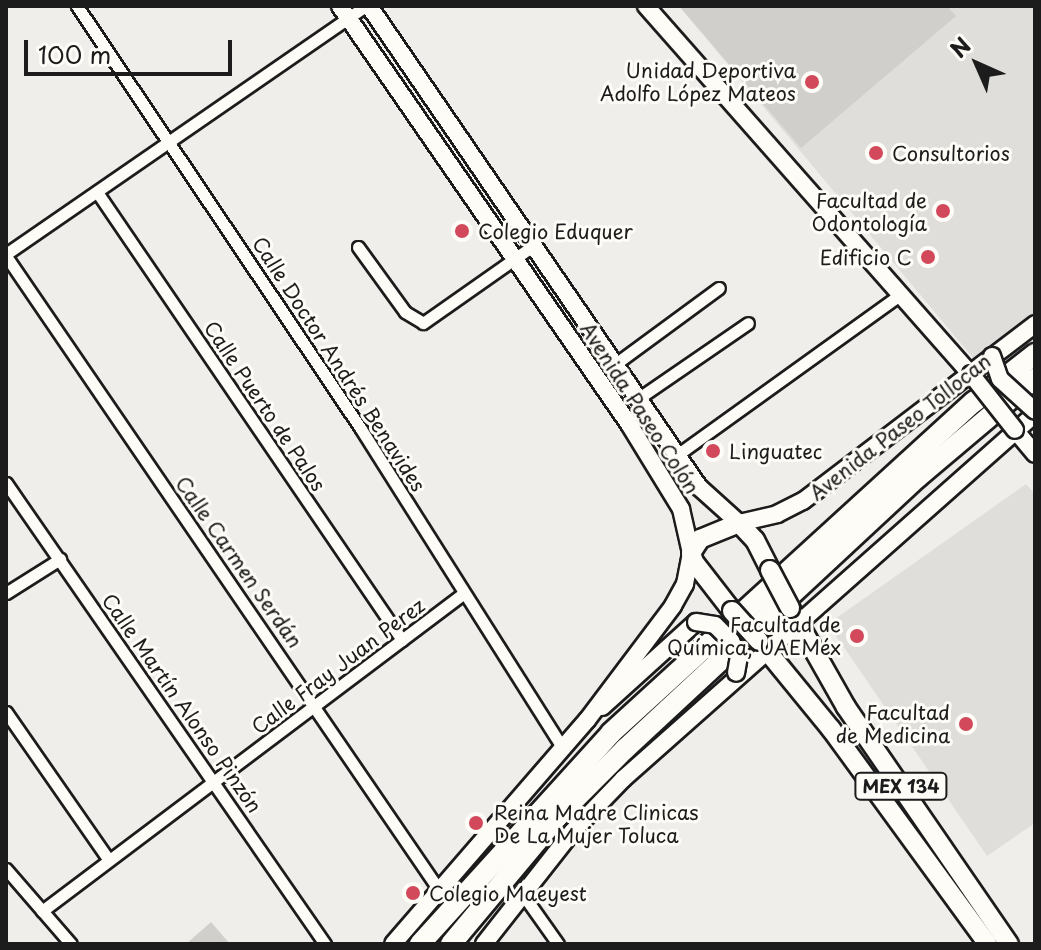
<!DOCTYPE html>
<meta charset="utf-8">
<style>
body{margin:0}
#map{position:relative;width:1041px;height:950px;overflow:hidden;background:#f0eeea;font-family:"Playpen Sans",sans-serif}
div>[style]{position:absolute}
.built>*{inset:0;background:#e0deda}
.green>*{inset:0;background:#d0cfcc}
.roads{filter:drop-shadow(2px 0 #1c1c1c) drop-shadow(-2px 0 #1c1c1c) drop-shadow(0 2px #1c1c1c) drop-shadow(0 -2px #1c1c1c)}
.street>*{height:11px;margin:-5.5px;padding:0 5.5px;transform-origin:5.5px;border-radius:5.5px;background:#fdfcf7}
.secondary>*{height:16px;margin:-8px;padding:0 8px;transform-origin:8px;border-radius:8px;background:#fdfcf7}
.primary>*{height:18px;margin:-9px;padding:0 9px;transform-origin:9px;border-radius:9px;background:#fdfcf7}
.highway>*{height:20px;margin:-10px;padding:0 10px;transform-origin:10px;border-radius:10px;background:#fdfcf7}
.bridges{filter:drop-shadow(2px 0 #1c1c1c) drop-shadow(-2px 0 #1c1c1c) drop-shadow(0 2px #1c1c1c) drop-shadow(0 -2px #1c1c1c)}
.secondary-bridge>*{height:16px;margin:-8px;padding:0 8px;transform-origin:8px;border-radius:8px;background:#fdfcf7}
.primary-bridge>*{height:18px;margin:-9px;padding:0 9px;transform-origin:9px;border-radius:9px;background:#fdfcf7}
.dots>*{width:22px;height:22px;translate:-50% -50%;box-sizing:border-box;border:4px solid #fdfcf7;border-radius:50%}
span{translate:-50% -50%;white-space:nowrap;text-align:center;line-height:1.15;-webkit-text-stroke:6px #fdfcf7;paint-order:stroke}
.shield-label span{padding:2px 6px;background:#fdfcf7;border:2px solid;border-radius:6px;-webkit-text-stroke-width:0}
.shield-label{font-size:18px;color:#1c1c1c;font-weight:700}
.poi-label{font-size:20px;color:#1c1c1c}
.right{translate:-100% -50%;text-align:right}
.left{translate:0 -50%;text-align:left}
.street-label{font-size:20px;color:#1c1c1c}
.frame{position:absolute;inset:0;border:8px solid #1c1c1c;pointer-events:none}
.north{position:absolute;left:937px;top:24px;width:80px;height:80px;-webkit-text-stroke:6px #fdfcf7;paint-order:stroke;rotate:315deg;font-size:22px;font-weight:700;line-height:32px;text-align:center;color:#1c1c1c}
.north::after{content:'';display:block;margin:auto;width:28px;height:36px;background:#1c1c1c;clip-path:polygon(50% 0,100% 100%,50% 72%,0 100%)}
.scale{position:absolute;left:24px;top:40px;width:208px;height:36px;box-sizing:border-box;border:4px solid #1c1c1c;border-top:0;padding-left:10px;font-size:24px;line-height:28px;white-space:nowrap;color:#1c1c1c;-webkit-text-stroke:6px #fdfcf7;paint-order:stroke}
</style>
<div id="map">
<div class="built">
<i style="clip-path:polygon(679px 6px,1035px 6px,1035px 312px,973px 358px)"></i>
<i style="clip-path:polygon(1026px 484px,1035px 494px,1035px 823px,987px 856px,828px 624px)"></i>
</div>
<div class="green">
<i style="clip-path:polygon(679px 6px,947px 6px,956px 16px,801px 148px)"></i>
<i style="clip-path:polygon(211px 922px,230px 944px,186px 944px)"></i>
</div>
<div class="roads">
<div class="street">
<i style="left:77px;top:6px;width:509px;rotate:56.12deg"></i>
<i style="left:361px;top:429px;width:376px;rotate:57.7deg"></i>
<i style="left:97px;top:192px;width:542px;rotate:55.75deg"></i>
<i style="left:358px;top:247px;width:80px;rotate:54.1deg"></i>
<i style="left:405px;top:312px;width:21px;rotate:31deg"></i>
<i style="left:423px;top:323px;width:136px;rotate:-35.1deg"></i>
<i style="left:6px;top:254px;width:437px;rotate:-34.6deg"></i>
<i style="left:6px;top:256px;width:768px;rotate:55.67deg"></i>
<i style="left:614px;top:365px;width:130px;rotate:-36.3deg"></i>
<i style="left:639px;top:398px;width:132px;rotate:-34.5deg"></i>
<i style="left:677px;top:455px;width:272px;rotate:-35.7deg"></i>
<i style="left:6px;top:483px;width:561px;rotate:55.32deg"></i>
<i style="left:6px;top:593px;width:64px;rotate:-32.2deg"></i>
<i style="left:6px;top:712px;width:180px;rotate:55.2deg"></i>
<i style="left:6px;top:869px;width:99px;rotate:49.1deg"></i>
<i style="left:524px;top:896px;width:59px;rotate:54.7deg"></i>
<i style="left:42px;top:911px;width:528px;rotate:-37deg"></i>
</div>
<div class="secondary">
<i style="left:340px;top:6px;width:508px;rotate:55.34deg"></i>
<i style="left:629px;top:424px;width:100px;rotate:58.5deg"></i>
<i style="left:681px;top:509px;width:45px;rotate:77.2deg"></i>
<i style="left:691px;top:553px;width:32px;rotate:101deg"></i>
<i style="left:685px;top:584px;width:25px;rotate:119deg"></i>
<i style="left:673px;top:606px;width:143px;rotate:127deg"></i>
<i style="left:587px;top:720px;width:296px;rotate:130.9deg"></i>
<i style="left:369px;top:6px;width:583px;rotate:55.55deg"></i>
<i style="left:699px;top:487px;width:54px;rotate:42deg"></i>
<i style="left:739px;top:523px;width:39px;rotate:-13deg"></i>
<i style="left:777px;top:514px;width:29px;rotate:-27deg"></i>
<i style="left:803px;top:501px;width:292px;rotate:-37.3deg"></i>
<i style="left:646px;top:6px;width:491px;rotate:48.6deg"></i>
<i style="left:1015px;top:430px;width:31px;rotate:50deg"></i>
<i style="left:602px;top:707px;width:127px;rotate:-42.1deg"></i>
<i style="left:484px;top:944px;width:142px;rotate:-51.8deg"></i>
<i style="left:572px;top:832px;width:74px;rotate:-46.1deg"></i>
<i style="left:623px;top:779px;width:550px;rotate:-41.54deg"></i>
</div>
<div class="primary">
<i style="left:790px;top:608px;width:114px;rotate:60.5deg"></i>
<i style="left:846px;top:707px;width:288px;rotate:55.5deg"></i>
<i style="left:732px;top:611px;width:62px;rotate:-127.8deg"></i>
<i style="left:694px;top:562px;width:9px;rotate:-108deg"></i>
<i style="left:691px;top:553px;width:17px;rotate:-57deg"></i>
<i style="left:700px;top:539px;width:42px;rotate:-22.3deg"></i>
<i style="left:739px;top:523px;width:23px;rotate:47deg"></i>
<i style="left:755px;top:540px;width:34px;rotate:63deg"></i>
<i style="left:759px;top:641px;width:114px;rotate:50.7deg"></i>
<i style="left:831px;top:729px;width:266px;rotate:53.9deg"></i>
</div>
<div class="highway">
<i style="left:420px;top:944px;width:285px;rotate:-47.8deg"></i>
<i style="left:611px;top:733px;width:491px;rotate:-42.4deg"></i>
<i style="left:974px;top:402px;width:78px;rotate:-38.2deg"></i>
<i style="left:451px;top:944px;width:167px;rotate:-50.1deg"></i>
<i style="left:558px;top:816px;width:95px;rotate:-45deg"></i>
<i style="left:625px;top:749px;width:400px;rotate:-42.9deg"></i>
<i style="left:918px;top:477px;width:153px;rotate:-40.2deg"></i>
</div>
</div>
<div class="bridges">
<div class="secondary-bridge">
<i style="left:992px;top:356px;width:24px;rotate:71deg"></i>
<i style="left:1000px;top:379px;width:47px;rotate:42.4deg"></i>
<i style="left:971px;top:374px;width:71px;rotate:51.8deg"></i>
<i style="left:696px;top:622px;width:19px;rotate:9deg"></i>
<i style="left:715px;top:625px;width:23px;rotate:45deg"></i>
<i style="left:731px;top:641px;width:17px;rotate:62deg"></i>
<i style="left:739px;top:656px;width:17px;rotate:100deg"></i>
</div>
<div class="primary-bridge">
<i style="left:770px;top:570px;width:43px;rotate:62.2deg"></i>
<i style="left:732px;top:611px;width:40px;rotate:48deg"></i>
</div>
</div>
<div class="dots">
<i style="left:812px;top:82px;background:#d1495b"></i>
<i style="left:876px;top:153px;background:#d1495b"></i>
<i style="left:943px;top:211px;background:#d1495b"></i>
<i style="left:462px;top:231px;background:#d1495b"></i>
<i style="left:928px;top:257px;background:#d1495b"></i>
<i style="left:713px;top:451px;background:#d1495b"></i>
<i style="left:857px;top:636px;background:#d1495b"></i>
<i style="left:966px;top:724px;background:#d1495b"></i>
<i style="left:476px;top:823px;background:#d1495b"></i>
<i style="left:413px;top:893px;background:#d1495b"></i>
</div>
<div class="shield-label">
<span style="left:901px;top:786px">MEX 134</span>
</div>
<div class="poi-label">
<span class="right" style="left:796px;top:82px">Unidad Deportiva<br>Adolfo López Mateos</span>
<span class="left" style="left:892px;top:153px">Consultorios</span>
<span class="right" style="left:927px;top:212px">Facultad de<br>Odontología</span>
<span class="left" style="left:478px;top:231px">Colegio Eduquer</span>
<span class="right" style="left:912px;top:257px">Edificio C</span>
<span class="left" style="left:729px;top:451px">Linguatec</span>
<span class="right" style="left:841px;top:636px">Facultad de<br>Química, UAEMéx</span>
<span class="right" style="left:950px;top:724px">Facultad<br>de Medicina</span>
<span class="left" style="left:494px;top:824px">Reina Madre Clinicas<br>De La Mujer Toluca</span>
<span class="left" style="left:429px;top:893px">Colegio Maeyest</span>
</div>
<div class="street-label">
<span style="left:339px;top:364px;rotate:57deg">Calle Doctor Andrés Benavides</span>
<span style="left:265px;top:406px;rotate:56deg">Calle Puerto de Palos</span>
<span style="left:640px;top:408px;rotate:57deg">Avenida Paseo Colón</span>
<span style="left:900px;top:427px;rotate:-38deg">Avenida Paseo Tollocan</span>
<span style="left:239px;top:562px;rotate:55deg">Calle Carmen Serdán</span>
<span style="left:338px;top:666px;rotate:-37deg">Calle Fray Juan Perez</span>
<span style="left:182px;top:703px;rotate:55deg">Calle Martín Alonso Pinzón</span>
</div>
<div class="frame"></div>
<div class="north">N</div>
<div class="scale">100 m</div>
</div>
